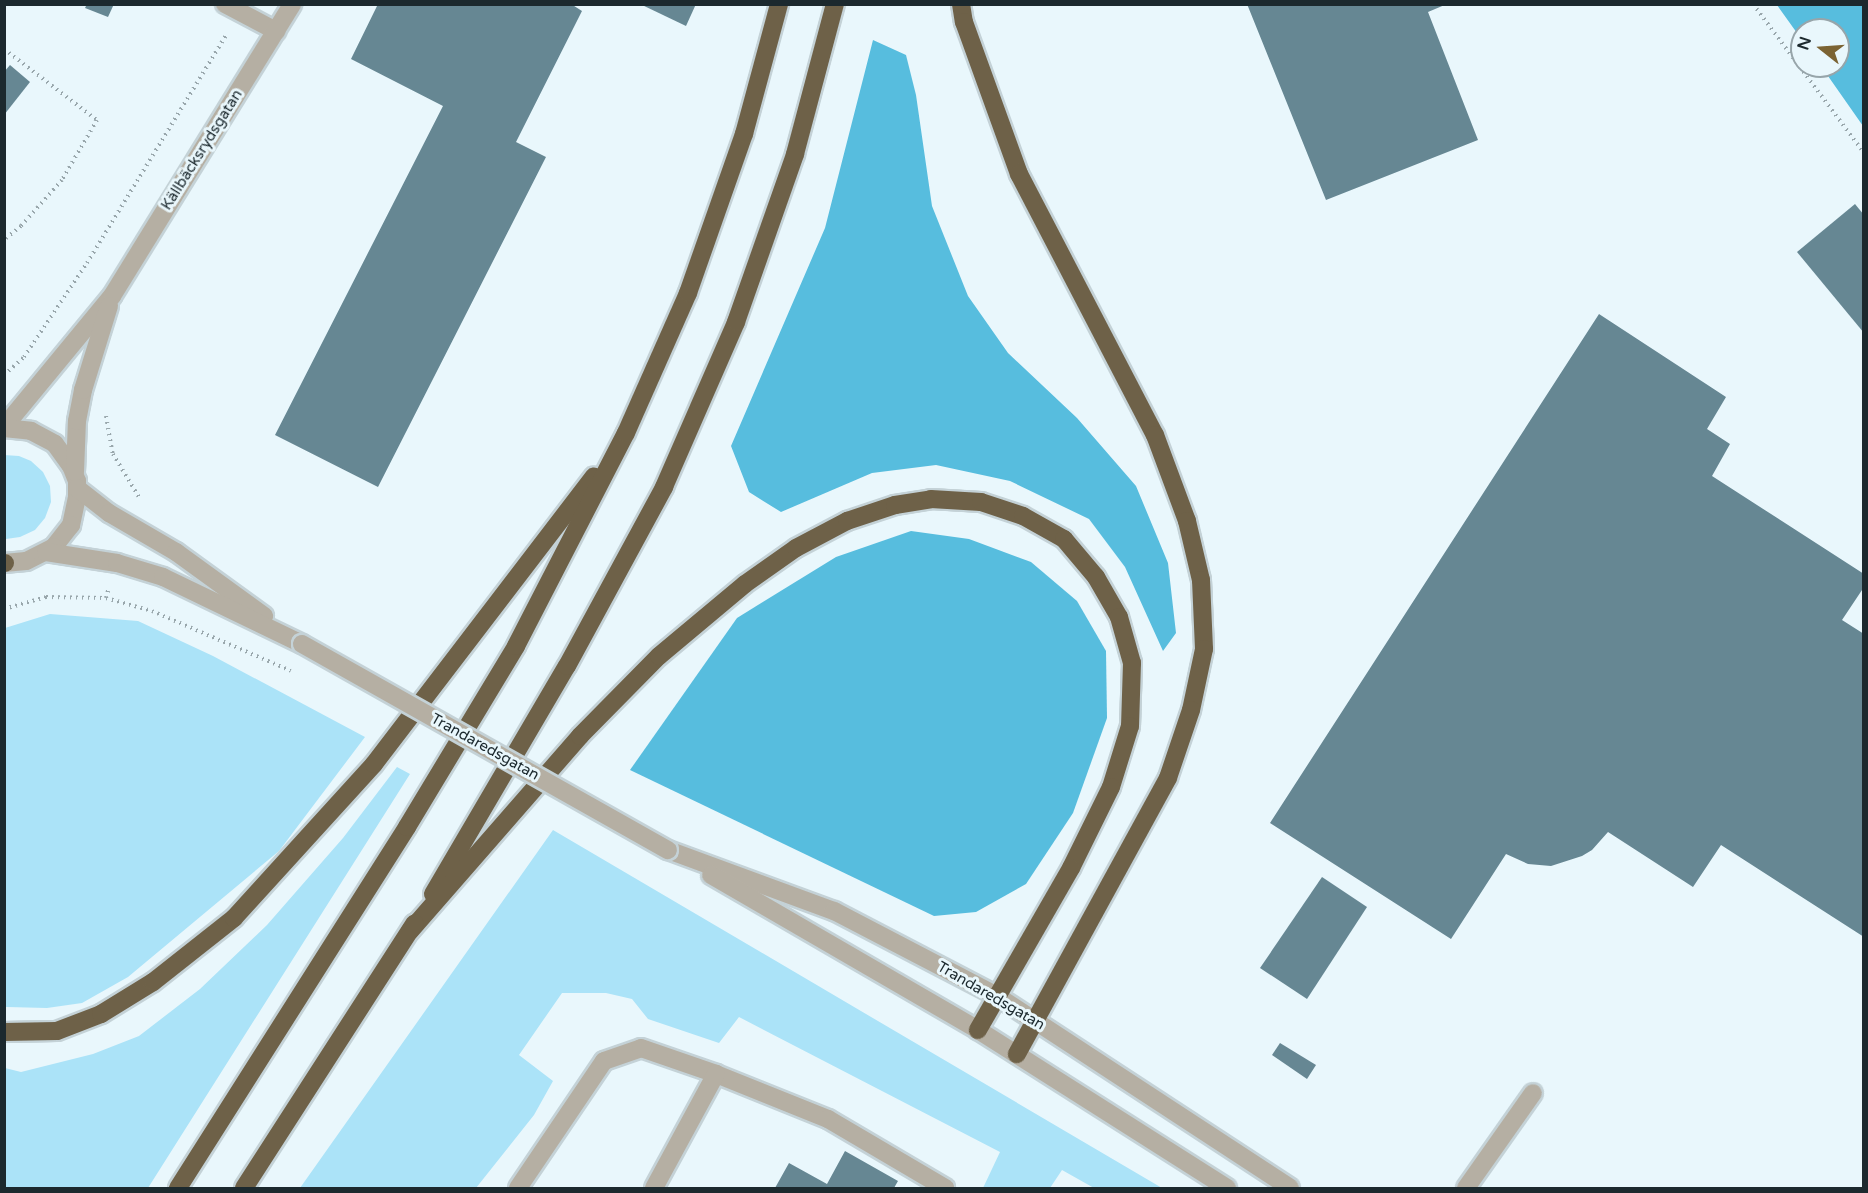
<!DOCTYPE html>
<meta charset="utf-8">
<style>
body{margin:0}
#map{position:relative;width:1868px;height:1193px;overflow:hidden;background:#e9f7fc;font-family:"Varela Round",sans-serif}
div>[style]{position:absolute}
.green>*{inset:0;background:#abe3f8}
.forest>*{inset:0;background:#57bdde}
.building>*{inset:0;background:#668793}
.path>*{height:4px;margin-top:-2px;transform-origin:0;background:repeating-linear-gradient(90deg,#99a7ac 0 1.5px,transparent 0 6px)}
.roads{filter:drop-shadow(2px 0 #c4d2d7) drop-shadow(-2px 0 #c4d2d7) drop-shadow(0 2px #c4d2d7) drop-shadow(0 -2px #c4d2d7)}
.minor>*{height:18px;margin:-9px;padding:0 9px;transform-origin:9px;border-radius:9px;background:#b5afa3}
.highway>*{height:18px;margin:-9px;padding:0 9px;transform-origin:9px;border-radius:9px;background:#6e6148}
.bridges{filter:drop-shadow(2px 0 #c4d2d7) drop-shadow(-2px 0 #c4d2d7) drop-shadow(0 2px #c4d2d7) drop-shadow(0 -2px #c4d2d7)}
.minor-bridge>*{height:18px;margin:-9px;padding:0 9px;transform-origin:9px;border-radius:9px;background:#b5afa3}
span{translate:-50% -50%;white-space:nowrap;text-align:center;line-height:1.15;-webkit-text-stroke:6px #e9f7fc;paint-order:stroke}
.street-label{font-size:15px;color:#1c292e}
.frame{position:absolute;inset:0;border:6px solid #1c292e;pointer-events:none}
.north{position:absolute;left:1790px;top:18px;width:60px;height:60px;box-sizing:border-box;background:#e9f7fc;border:2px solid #97a5aa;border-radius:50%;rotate:287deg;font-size:16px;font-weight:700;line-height:24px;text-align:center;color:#1c292e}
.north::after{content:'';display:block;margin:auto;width:21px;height:27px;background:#7b6333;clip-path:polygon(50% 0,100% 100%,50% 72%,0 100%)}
</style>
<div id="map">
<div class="green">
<i style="clip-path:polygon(4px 455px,19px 456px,31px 461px,43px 472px,50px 486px,51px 502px,45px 518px,35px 530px,20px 537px,6px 539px)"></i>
<i style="clip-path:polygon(50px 614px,138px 621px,213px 656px,365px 737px,279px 851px,128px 977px,82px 1003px,47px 1008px,7px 1007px,4px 1007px,5px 628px)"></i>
<i style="clip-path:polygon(397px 767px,410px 774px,148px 1188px,5px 1188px,5px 1068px,21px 1072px,93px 1054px,139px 1036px,200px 989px,267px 925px,343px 838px)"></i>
<i style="clip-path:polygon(553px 830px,1162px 1188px,1094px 1188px,1062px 1170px,1050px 1188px,983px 1188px,1000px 1152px,739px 1017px,719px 1043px,648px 1019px,632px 999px,606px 993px,562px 993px,519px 1055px,553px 1081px,534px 1115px,476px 1188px,300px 1188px)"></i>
</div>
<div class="forest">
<i style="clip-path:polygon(1777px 5px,1863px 5px,1863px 126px,1821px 66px,1838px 66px,1838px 30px,1802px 30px,1802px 40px)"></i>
<i style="clip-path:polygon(873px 40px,906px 55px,916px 95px,932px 206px,968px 296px,1008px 353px,1077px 418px,1136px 486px,1168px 563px,1176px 633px,1163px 651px,1125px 567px,1089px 519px,1010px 481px,936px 465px,872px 473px,781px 512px,749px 492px,731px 446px,825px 228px)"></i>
<i style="clip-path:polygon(911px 531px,969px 539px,1031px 562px,1077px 601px,1106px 651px,1107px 718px,1073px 813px,1026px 884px,976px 912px,934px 916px,630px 770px,737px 618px,836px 557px)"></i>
</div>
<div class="building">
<i style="clip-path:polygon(87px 4px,114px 4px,108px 17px,85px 8px)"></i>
<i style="clip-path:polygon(378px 4px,571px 4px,582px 11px,516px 142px,546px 157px,378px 487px,275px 435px,443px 106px,351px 59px)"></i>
<i style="clip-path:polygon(640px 4px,696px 4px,686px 26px)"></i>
<i style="clip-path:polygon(1247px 4px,1447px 4px,1428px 12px,1478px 140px,1326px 200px)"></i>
<i style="clip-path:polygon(10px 65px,30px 82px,4px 115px,4px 72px)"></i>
<i style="clip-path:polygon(1855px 204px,1864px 215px,1864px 333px,1797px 252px)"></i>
<i style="clip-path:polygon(1599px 314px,1726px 397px,1707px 429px,1730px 444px,1712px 476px,1864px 574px,1864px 587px,1842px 620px,1864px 634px,1864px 937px,1721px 845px,1693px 887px,1608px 832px,1592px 850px,1582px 856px,1551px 866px,1528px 864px,1506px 854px,1451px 939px,1270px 823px)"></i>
<i style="clip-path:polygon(1322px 877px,1367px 907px,1307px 999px,1260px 968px)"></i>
<i style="clip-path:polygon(1280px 1043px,1316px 1065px,1307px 1079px,1272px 1055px)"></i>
<i style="clip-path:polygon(845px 1151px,898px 1181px,894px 1188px,775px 1188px,789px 1163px,827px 1184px)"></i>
</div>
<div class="path">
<i style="left:1753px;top:4px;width:186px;rotate:53.3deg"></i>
<i style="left:4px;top:49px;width:117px;rotate:37.4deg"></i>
<i style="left:97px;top:120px;width:69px;rotate:120.3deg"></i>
<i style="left:62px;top:180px;width:62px;rotate:131.7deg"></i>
<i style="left:21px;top:226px;width:22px;rotate:141deg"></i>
<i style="left:4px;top:375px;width:27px;rotate:-42deg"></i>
<i style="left:24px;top:357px;width:113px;rotate:-56.2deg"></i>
<i style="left:87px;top:263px;width:267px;rotate:-58.6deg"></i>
<i style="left:106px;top:416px;width:39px;rotate:80deg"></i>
<i style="left:113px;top:454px;width:52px;rotate:59deg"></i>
<i style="left:106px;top:598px;width:11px;rotate:-75deg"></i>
<i style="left:4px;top:609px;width:44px;rotate:-15.9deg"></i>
<i style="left:46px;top:597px;width:60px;rotate:1deg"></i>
<i style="left:106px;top:598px;width:48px;rotate:15.8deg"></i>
<i style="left:152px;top:611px;width:151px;rotate:23.3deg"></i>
</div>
<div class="roads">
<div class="minor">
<i style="left:225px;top:4px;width:58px;rotate:27.9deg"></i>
<i style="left:4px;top:427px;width:170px;rotate:-50.5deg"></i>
<i style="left:112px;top:296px;width:343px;rotate:-58.3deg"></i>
<i style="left:4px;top:428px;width:27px;rotate:6deg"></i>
<i style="left:31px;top:431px;width:27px;rotate:28deg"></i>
<i style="left:55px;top:444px;width:27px;rotate:54deg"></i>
<i style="left:71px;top:466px;width:16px;rotate:68deg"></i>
<i style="left:77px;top:481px;width:16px;rotate:90deg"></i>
<i style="left:77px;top:497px;width:29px;rotate:102deg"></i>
<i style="left:71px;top:525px;width:28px;rotate:128deg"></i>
<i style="left:54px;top:547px;width:31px;rotate:153deg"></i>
<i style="left:26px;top:561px;width:22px;rotate:175deg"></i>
<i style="left:75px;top:472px;width:51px;rotate:-87.8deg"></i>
<i style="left:77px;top:421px;width:32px;rotate:-79deg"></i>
<i style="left:83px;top:390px;width:88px;rotate:-72.8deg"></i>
<i style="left:77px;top:488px;width:41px;rotate:38deg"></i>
<i style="left:109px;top:513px;width:78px;rotate:30.2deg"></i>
<i style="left:176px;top:552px;width:109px;rotate:36deg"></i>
<i style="left:46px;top:552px;width:72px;rotate:8.8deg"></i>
<i style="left:117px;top:563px;width:48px;rotate:16.9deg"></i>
<i style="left:163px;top:577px;width:154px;rotate:25.7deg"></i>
<i style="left:668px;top:850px;width:177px;rotate:20.2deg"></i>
<i style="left:834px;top:911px;width:184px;rotate:27.5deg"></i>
<i style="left:997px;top:996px;width:350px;rotate:33.2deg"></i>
<i style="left:711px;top:875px;width:309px;rotate:30.1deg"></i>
<i style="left:978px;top:1030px;width:295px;rotate:32.4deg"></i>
<i style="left:518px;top:1188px;width:153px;rotate:-55.9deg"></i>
<i style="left:604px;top:1061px;width:39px;rotate:-19deg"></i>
<i style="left:641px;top:1048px;width:79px;rotate:19.1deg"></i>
<i style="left:716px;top:1074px;width:121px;rotate:21.9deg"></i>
<i style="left:828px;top:1119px;width:136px;rotate:30.5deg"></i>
<i style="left:654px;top:1188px;width:130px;rotate:-61.5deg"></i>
<i style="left:1466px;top:1188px;width:116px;rotate:-54.8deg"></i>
</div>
<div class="highway">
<i style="left:961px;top:4px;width:18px;rotate:81deg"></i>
<i style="left:964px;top:22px;width:162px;rotate:70.1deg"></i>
<i style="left:1019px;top:174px;width:294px;rotate:62.5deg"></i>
<i style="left:1155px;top:435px;width:92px;rotate:69.6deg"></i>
<i style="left:1187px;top:521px;width:61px;rotate:76.7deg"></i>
<i style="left:1201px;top:580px;width:69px;rotate:87.5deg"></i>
<i style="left:1204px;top:649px;width:62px;rotate:102deg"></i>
<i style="left:1191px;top:710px;width:72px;rotate:108.7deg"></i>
<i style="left:1168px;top:778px;width:315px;rotate:118.7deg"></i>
<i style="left:4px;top:563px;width:1px"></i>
<i style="left:433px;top:894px;width:264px;rotate:-59.6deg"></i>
<i style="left:567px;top:666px;width:204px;rotate:-61.5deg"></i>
<i style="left:664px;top:487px;width:180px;rotate:-66.4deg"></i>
<i style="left:736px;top:322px;width:178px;rotate:-70.6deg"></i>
<i style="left:795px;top:154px;width:155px;rotate:-75.1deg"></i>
<i style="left:410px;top:931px;width:259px;rotate:-48.9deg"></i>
<i style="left:580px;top:736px;width:112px;rotate:-45.4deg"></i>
<i style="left:659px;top:656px;width:112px;rotate:-39.9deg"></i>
<i style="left:745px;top:584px;width:62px;rotate:-35.2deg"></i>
<i style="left:796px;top:548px;width:58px;rotate:-27.9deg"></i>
<i style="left:847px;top:521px;width:51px;rotate:-18.4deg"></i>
<i style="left:895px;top:505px;width:36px;rotate:-9deg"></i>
<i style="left:931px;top:499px;width:50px;rotate:3.4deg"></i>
<i style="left:981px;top:502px;width:44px;rotate:18.4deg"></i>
<i style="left:1023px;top:516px;width:47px;rotate:29.3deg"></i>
<i style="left:1064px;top:539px;width:50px;rotate:49.9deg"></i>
<i style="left:1096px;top:577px;width:46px;rotate:60.1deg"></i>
<i style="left:1119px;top:617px;width:48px;rotate:74.2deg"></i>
<i style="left:1132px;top:663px;width:63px;rotate:91.8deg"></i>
<i style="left:1130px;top:726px;width:64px;rotate:107.3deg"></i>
<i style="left:1111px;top:787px;width:90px;rotate:116.3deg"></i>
<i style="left:1071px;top:868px;width:187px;rotate:119.9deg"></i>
<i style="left:4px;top:1032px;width:53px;rotate:-1.1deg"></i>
<i style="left:57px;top:1031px;width:47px;rotate:-21.1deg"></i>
<i style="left:101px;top:1014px;width:61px;rotate:-31.6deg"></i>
<i style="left:153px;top:982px;width:103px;rotate:-38.3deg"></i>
<i style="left:234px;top:918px;width:208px;rotate:-47.7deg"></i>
<i style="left:374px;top:764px;width:362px;rotate:-52.6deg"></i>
<i style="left:178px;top:1188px;width:428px;rotate:-57.6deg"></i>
<i style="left:407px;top:827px;width:211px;rotate:-58.9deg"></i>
<i style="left:516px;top:646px;width:240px;rotate:-62.7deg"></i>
<i style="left:626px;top:433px;width:153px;rotate:-66.1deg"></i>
<i style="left:688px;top:293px;width:169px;rotate:-70.6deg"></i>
<i style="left:744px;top:134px;width:135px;rotate:-74.9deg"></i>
<i style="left:244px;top:1188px;width:315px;rotate:-57.2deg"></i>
</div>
</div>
<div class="bridges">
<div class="minor-bridge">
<i style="left:302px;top:644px;width:420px;rotate:29.4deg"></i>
</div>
</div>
<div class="street-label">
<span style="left:202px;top:150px;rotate:-58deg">Källbäcksrydsgatan</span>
<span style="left:485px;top:747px;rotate:29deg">Trandaredsgatan</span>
<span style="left:991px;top:996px;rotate:30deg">Trandaredsgatan</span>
</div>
<div class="frame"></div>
<div class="north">N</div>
</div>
